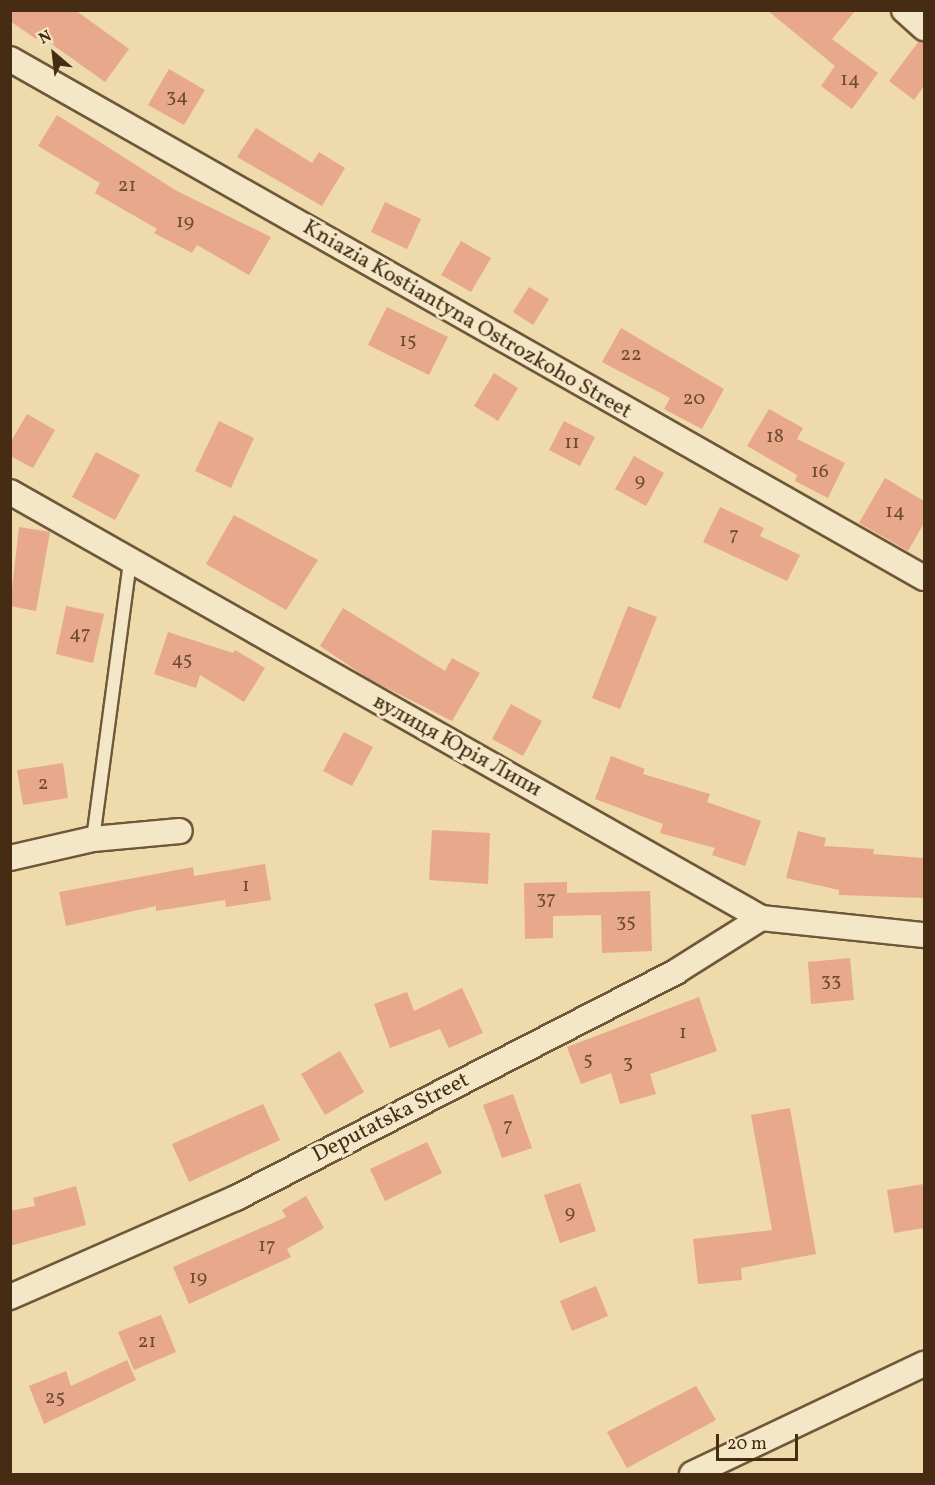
<!DOCTYPE html>
<meta charset="utf-8">
<style>
body{margin:0}
#map{position:relative;width:935px;height:1485px;overflow:hidden;background:#eedaaa;font-family:Vollkorn,serif}
div>[style]{position:absolute}
.building>*{inset:0;background:#e7a88c}
.roads{filter:drop-shadow(2px 0 #6f5839) drop-shadow(-2px 0 #6f5839) drop-shadow(0 2px #6f5839) drop-shadow(0 -2px #6f5839)}
.lane>*{height:12px;margin:-6px;padding:0 6px;transform-origin:6px;border-radius:6px;background:#f4e7c8}
.street>*{height:24px;margin:-12px;padding:0 12px;transform-origin:12px;border-radius:12px;background:#f4e7c8}
span{translate:-50% -50%;white-space:nowrap;text-align:center;line-height:1.15;-webkit-text-stroke:6px #f4e7c8;paint-order:stroke}
.number-label{font-size:20px;color:#6e4b31}
.number-label span{-webkit-text-stroke-width:0}
.street-label{font-size:22px;color:#452c13}
.frame{position:absolute;inset:0;border:12px solid #452c13;pointer-events:none}
.north{position:absolute;left:24px;top:24px;width:60px;height:60px;-webkit-text-stroke:4px #f4e7c8;paint-order:stroke;rotate:332deg;font-size:16px;font-weight:700;line-height:24px;text-align:center;color:#452c13}
.north::after{content:'';display:block;margin:auto;width:21px;height:27px;background:#452c13;clip-path:polygon(50% 0,100% 100%,50% 72%,0 100%)}
.scale{position:absolute;left:716px;top:1434px;width:82px;height:27px;box-sizing:border-box;border:3px solid #452c13;border-top:0;padding-left:8px;font-size:18px;line-height:21px;white-space:nowrap;color:#452c13;-webkit-text-stroke:4px #f4e7c8;paint-order:stroke}
</style>
<div id="map">
<div class="building">
<i style="clip-path:polygon(10px 10px,75px 10px,129px 49px,105px 82px,39px 35px,36px 39px,10px 21px)"></i>
<i style="clip-path:polygon(767px 10px,856px 10px,832px 39px,878px 73px,852px 109px,821px 86px,835px 66px)"></i>
<i style="clip-path:polygon(919px 41px,924px 42px,924px 86px,914px 100px,889px 81px)"></i>
<i style="clip-path:polygon(169px 69px,205px 90px,184px 125px,148px 105px)"></i>
<i style="clip-path:polygon(57px 115px,177px 191px,271px 237px,249px 275px,197px 245px,192px 253px,154px 233px,157px 229px,95px 193px,100px 183px,38px 146px)"></i>
<i style="clip-path:polygon(256px 128px,312px 163px,319px 152px,345px 168px,322px 206px,237px 157px)"></i>
<i style="clip-path:polygon(385px 202px,421px 219px,407px 249px,371px 232px)"></i>
<i style="clip-path:polygon(461px 241px,491px 258px,471px 292px,441px 275px)"></i>
<i style="clip-path:polygon(529px 287px,549px 299px,533px 325px,513px 312px)"></i>
<i style="clip-path:polygon(387px 307px,448px 337px,429px 375px,368px 345px)"></i>
<i style="clip-path:polygon(621px 328px,724px 389px,702px 429px,664px 409px,670px 398px,602px 362px)"></i>
<i style="clip-path:polygon(494px 373px,518px 388px,498px 421px,474px 406px)"></i>
<i style="clip-path:polygon(769px 409px,803px 428px,797px 439px,845px 463px,828px 498px,795px 481px,797px 475px,747px 446px)"></i>
<i style="clip-path:polygon(27px 414px,55px 430px,33px 468px,10px 456px,10px 443px)"></i>
<i style="clip-path:polygon(219px 421px,254px 438px,231px 488px,195px 471px)"></i>
<i style="clip-path:polygon(564px 421px,595px 437px,580px 466px,549px 450px)"></i>
<i style="clip-path:polygon(96px 452px,140px 475px,115px 520px,72px 497px)"></i>
<i style="clip-path:polygon(634px 456px,664px 473px,646px 506px,615px 489px)"></i>
<i style="clip-path:polygon(885px 478px,924px 501px,924px 523px,908px 551px,859px 523px)"></i>
<i style="clip-path:polygon(720px 507px,764px 528px,760px 536px,800px 555px,787px 581px,703px 542px)"></i>
<i style="clip-path:polygon(234px 515px,318px 560px,286px 610px,206px 564px)"></i>
<i style="clip-path:polygon(19px 527px,50px 532px,36px 611px,10px 606px)"></i>
<i style="clip-path:polygon(66px 606px,104px 614px,93px 663px,56px 654px)"></i>
<i style="clip-path:polygon(628px 606px,657px 617px,620px 709px,592px 698px)"></i>
<i style="clip-path:polygon(343px 608px,445px 671px,452px 658px,480px 673px,452px 721px,369px 679px,320px 646px)"></i>
<i style="clip-path:polygon(168px 632px,233px 653px,235px 650px,265px 668px,244px 702px,200px 675px,196px 688px,154px 674px)"></i>
<i style="clip-path:polygon(511px 704px,542px 721px,523px 756px,492px 739px)"></i>
<i style="clip-path:polygon(344px 732px,373px 747px,352px 786px,323px 771px)"></i>
<i style="clip-path:polygon(611px 756px,645px 769px,643px 774px,710px 794px,707px 802px,761px 821px,745px 866px,712px 855px,715px 848px,660px 833px,663px 824px,595px 799px)"></i>
<i style="clip-path:polygon(63px 763px,68px 798px,23px 805px,17px 770px)"></i>
<i style="clip-path:polygon(432px 830px,490px 833px,488px 884px,429px 880px)"></i>
<i style="clip-path:polygon(798px 831px,826px 838px,824px 846px,874px 849px,873px 854px,924px 858px,924px 898px,839px 895px,839px 890px,786px 878px)"></i>
<i style="clip-path:polygon(265px 864px,271px 900px,226px 907px,225px 900px,156px 911px,156px 906px,66px 926px,59px 892px,193px 867px,194px 876px)"></i>
<i style="clip-path:polygon(567px 882px,567px 893px,650px 891px,652px 951px,602px 953px,601px 915px,553px 916px,553px 938px,525px 939px,524px 883px)"></i>
<i style="clip-path:polygon(850px 958px,854px 1000px,811px 1004px,808px 962px)"></i>
<i style="clip-path:polygon(462px 988px,483px 1033px,449px 1048px,440px 1029px,390px 1048px,374px 1004px,407px 992px,414px 1011px)"></i>
<i style="clip-path:polygon(699px 997px,717px 1051px,650px 1074px,656px 1094px,620px 1104px,611px 1073px,581px 1084px,567px 1047px)"></i>
<i style="clip-path:polygon(340px 1051px,364px 1092px,325px 1115px,301px 1074px)"></i>
<i style="clip-path:polygon(513px 1094px,532px 1148px,502px 1158px,483px 1105px)"></i>
<i style="clip-path:polygon(263px 1104px,280px 1140px,189px 1182px,172px 1144px)"></i>
<i style="clip-path:polygon(790px 1108px,816px 1254px,741px 1268px,742px 1280px,698px 1284px,693px 1239px,772px 1230px,751px 1115px)"></i>
<i style="clip-path:polygon(427px 1142px,442px 1173px,385px 1201px,370px 1169px)"></i>
<i style="clip-path:polygon(580px 1183px,596px 1231px,560px 1243px,544px 1195px)"></i>
<i style="clip-path:polygon(924px 1184px,924px 1228px,894px 1233px,887px 1190px)"></i>
<i style="clip-path:polygon(76px 1186px,86px 1225px,10px 1246px,10px 1211px,35px 1206px,33px 1198px)"></i>
<i style="clip-path:polygon(306px 1196px,324px 1228px,287px 1249px,291px 1257px,189px 1304px,173px 1267px,286px 1217px,282px 1210px)"></i>
<i style="clip-path:polygon(596px 1286px,608px 1316px,572px 1331px,560px 1301px)"></i>
<i style="clip-path:polygon(161px 1315px,176px 1352px,134px 1370px,118px 1332px)"></i>
<i style="clip-path:polygon(127px 1360px,136px 1380px,44px 1424px,29px 1386px,66px 1371px,71px 1386px)"></i>
<i style="clip-path:polygon(696px 1386px,716px 1420px,627px 1468px,607px 1432px)"></i>
</div>
<div class="roads">
<div class="lane">
<i style="left:93px;top:839px;width:279px;rotate:-82.4deg"></i>
</div>
<div class="street">
<i style="left:904px;top:10px;width:27px;rotate:42deg"></i>
<i style="left:10px;top:59px;width:1051px;rotate:29.59deg"></i>
<i style="left:10px;top:492px;width:863px;rotate:29.56deg"></i>
<i style="left:761px;top:918px;width:164px;rotate:6deg"></i>
<i style="left:10px;top:858px;width:85px;rotate:-12.9deg"></i>
<i style="left:93px;top:839px;width:87px;rotate:-5.3deg"></i>
<i style="left:10px;top:1297px;width:247px;rotate:-23.7deg"></i>
<i style="left:236px;top:1198px;width:496px;rotate:-27.2deg"></i>
<i style="left:677px;top:971px;width:99px;rotate:-32.2deg"></i>
<i style="left:692px;top:1474px;width:257px;rotate:-25.4deg"></i>
</div>
</div>
<div class="number-label">
<span style="left:850px;top:80px">14</span>
<span style="left:177px;top:97px">34</span>
<span style="left:127px;top:186px">21</span>
<span style="left:185px;top:222px">19</span>
<span style="left:408px;top:341px">15</span>
<span style="left:631px;top:355px">22</span>
<span style="left:694px;top:399px">20</span>
<span style="left:775px;top:437px">18</span>
<span style="left:572px;top:443px">11</span>
<span style="left:820px;top:472px">16</span>
<span style="left:640px;top:481px">9</span>
<span style="left:895px;top:512px">14</span>
<span style="left:734px;top:535px">7</span>
<span style="left:80px;top:634px">47</span>
<span style="left:182px;top:660px">45</span>
<span style="left:43px;top:784px">2</span>
<span style="left:246px;top:886px">1</span>
<span style="left:546px;top:899px">37</span>
<span style="left:626px;top:922px">35</span>
<span style="left:831px;top:981px">33</span>
<span style="left:683px;top:1033px">1</span>
<span style="left:588px;top:1060px">5</span>
<span style="left:628px;top:1063px">3</span>
<span style="left:508px;top:1126px">7</span>
<span style="left:570px;top:1213px">9</span>
<span style="left:267px;top:1246px">17</span>
<span style="left:198px;top:1278px">19</span>
<span style="left:147px;top:1342px">21</span>
<span style="left:55px;top:1398px">25</span>
</div>
<div class="street-label">
<span style="left:467px;top:320px;rotate:30deg">Kniazia Kostiantyna Ostrozkoho Street</span>
<span style="left:457px;top:746px;rotate:29deg">вулиця Юрія Липи</span>
<span style="left:391px;top:1118px;rotate:-27deg">Deputatska Street</span>
</div>
<div class="frame"></div>
<div class="north">N</div>
<div class="scale">20 m</div>
</div>
